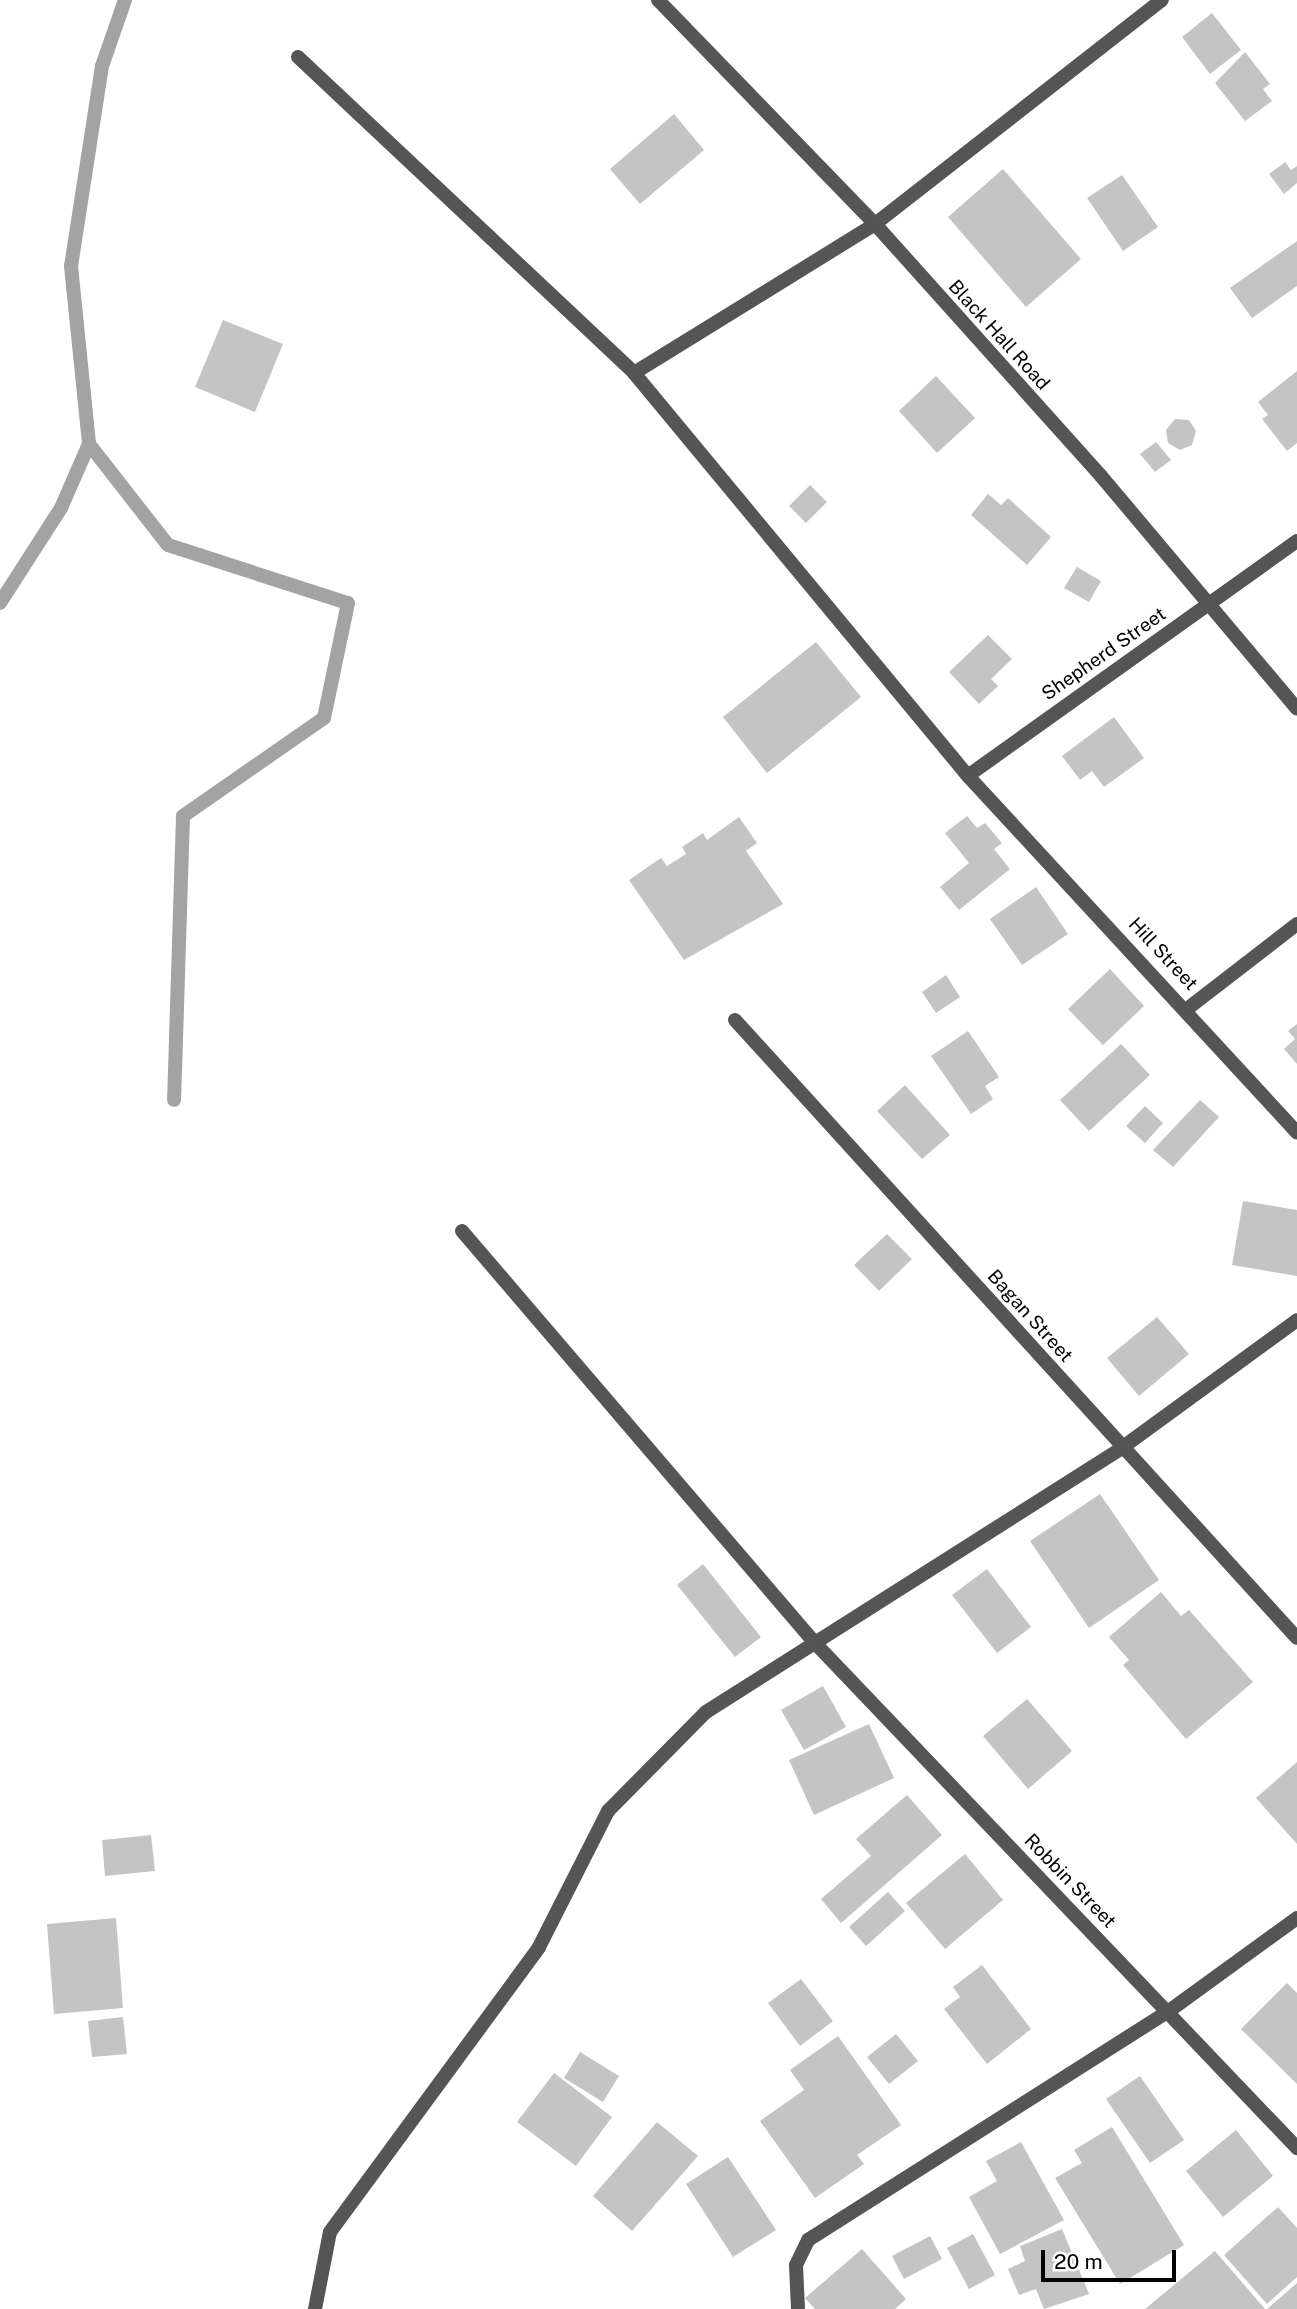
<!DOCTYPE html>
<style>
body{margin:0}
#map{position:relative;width:1297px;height:2309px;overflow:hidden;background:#fff;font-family:"Public Sans",sans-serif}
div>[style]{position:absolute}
.stream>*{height:14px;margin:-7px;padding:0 7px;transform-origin:7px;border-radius:7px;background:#a3a3a3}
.building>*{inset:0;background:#c4c4c4}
.minor>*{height:14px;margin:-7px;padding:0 7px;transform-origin:7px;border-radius:7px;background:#555}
span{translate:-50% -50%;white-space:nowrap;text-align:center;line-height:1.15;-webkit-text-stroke:5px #fff;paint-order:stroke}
.street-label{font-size:19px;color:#000}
.scale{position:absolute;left:1041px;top:2250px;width:135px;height:32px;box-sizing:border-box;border:4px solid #000;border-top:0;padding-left:9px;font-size:21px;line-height:24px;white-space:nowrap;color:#000;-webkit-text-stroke:5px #fff;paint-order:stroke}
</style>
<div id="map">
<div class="stream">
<i style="left:125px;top:0;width:70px;rotate:109.2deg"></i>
<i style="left:102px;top:66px;width:202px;rotate:98.8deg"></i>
<i style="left:71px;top:266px;width:179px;rotate:84.2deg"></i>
<i style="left:89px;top:444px;width:128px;rotate:52deg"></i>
<i style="left:168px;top:545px;width:189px;rotate:17.9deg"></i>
<i style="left:348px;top:603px;width:117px;rotate:101.8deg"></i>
<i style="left:324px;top:718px;width:172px;rotate:145.2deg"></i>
<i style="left:183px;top:816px;width:284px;rotate:91.8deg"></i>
<i style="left:0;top:603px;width:113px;rotate:-57.3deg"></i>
<i style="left:61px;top:508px;width:70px;rotate:-66.4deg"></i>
</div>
<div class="building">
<i style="clip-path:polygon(1212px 13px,1241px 50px,1210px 74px,1182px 37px)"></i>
<i style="clip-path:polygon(1245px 52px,1270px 84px,1263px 89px,1272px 101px,1245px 121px,1215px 83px)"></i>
<i style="clip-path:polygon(674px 114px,704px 150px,640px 204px,610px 169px)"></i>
<i style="clip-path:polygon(1285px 162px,1291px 170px,1297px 166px,1297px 183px,1284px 194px,1269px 174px)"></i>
<i style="clip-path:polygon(1003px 169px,1081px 259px,1026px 307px,948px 217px)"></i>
<i style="clip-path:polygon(1122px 175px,1158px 227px,1123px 251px,1087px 198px)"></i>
<i style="clip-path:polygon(1297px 241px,1297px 286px,1252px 318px,1230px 288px)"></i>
<i style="clip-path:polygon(223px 320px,283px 344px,255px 412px,195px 387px)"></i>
<i style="clip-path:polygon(1297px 371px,1297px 443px,1287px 451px,1262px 419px,1268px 415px,1258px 402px)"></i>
<i style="clip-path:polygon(936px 376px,975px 418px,937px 453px,899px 411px)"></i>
<i style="clip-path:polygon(1175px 419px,1189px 420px,1196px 431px,1192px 445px,1180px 450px,1168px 443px,1166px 430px)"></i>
<i style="clip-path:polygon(1156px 442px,1171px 460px,1155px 472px,1140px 454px)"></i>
<i style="clip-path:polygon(810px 485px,827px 502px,806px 523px,789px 506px)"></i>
<i style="clip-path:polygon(988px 494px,1001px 505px,1008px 498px,1051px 537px,1027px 565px,971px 515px)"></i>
<i style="clip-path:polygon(1077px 567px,1101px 581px,1089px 602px,1064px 588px)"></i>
<i style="clip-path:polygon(988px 635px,1012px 659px,991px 679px,998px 686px,979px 704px,949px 672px)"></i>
<i style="clip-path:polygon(816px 642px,861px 697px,767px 773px,723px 717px)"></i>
<i style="clip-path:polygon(1114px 717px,1144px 758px,1104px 787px,1092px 771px,1080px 780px,1062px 756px)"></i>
<i style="clip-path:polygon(967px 816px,977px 828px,985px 823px,1002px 843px,994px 849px,1010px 869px,959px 910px,940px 887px,969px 863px,945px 833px)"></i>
<i style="clip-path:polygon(739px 817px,757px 843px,746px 851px,783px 904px,684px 960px,629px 880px,661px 858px,667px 866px,686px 854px,682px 847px,703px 833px,707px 840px)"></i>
<i style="clip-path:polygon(1036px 887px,1068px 934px,1022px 965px,990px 919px)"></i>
<i style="clip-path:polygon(1110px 969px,1144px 1006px,1103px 1045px,1068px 1009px)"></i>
<i style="clip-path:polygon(946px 975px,960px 997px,936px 1013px,922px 992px)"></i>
<i style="clip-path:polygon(1297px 1024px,1297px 1064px,1284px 1049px,1295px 1039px,1288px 1031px)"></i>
<i style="clip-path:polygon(968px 1031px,999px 1077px,985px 1086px,993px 1099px,971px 1114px,931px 1056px)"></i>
<i style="clip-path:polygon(1121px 1044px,1150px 1075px,1089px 1131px,1060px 1100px)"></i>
<i style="clip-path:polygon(905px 1085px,950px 1135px,922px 1159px,877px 1111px)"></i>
<i style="clip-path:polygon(1200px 1100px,1219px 1117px,1173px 1167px,1153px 1150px)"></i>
<i style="clip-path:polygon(1145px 1106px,1163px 1123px,1145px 1143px,1126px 1126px)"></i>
<i style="clip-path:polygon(1243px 1201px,1297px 1210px,1297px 1276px,1232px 1265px)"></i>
<i style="clip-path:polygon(887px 1234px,912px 1259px,879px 1291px,854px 1265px)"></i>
<i style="clip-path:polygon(1157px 1317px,1189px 1354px,1139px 1396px,1107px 1358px)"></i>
<i style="clip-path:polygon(1100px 1494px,1159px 1580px,1089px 1628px,1030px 1541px)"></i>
<i style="clip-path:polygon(703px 1564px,761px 1637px,735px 1657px,677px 1585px)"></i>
<i style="clip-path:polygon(987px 1569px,1031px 1627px,997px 1653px,952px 1595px)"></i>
<i style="clip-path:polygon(1161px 1592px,1181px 1616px,1189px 1610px,1253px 1682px,1186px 1739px,1123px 1665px,1129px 1660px,1109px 1637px)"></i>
<i style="clip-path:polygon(823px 1686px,846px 1727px,804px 1750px,781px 1710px)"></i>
<i style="clip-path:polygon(1027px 1699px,1072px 1751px,1028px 1789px,983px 1736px)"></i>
<i style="clip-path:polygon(869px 1724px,894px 1778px,814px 1815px,789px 1760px)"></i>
<i style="clip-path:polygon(1297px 1762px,1297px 1844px,1256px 1798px)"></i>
<i style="clip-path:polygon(907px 1795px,942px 1835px,841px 1923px,821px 1899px,871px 1856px,856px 1839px)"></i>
<i style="clip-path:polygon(151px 1835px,155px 1871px,105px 1876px,102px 1840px)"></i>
<i style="clip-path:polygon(965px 1854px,1003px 1900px,945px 1949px,906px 1903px)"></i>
<i style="clip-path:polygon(888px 1892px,905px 1911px,866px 1946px,849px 1927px)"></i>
<i style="clip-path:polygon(116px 1918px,123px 2008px,54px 2014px,47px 1924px)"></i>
<i style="clip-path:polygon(982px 1965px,1031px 2029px,987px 2064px,944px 2009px,960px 1997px,953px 1987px)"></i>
<i style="clip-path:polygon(801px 1979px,833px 2021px,800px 2046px,768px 2003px)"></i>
<i style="clip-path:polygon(1287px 1983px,1297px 1993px,1297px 2084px,1241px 2029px)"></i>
<i style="clip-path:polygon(123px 2017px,127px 2054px,92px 2057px,88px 2021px)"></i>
<i style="clip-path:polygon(896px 2034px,918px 2061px,889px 2084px,867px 2057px)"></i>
<i style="clip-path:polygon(838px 2036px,901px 2125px,857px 2155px,864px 2164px,815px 2198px,760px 2121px,804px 2090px,790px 2070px)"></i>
<i style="clip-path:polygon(580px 2052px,619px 2076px,603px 2102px,564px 2078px)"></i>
<i style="clip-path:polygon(554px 2073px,612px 2117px,576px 2166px,517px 2122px)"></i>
<i style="clip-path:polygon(1140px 2076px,1184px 2140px,1150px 2163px,1106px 2099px)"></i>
<i style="clip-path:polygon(657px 2122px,698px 2156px,632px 2231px,593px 2196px)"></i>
<i style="clip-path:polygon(1112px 2127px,1184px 2245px,1120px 2284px,1055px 2178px,1082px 2163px,1074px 2150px)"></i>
<i style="clip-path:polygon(1236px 2130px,1273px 2176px,1223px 2217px,1186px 2171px)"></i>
<i style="clip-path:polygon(1021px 2142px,1064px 2220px,1000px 2254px,969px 2197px,997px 2181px,986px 2161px)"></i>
<i style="clip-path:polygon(728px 2157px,776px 2230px,733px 2257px,686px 2184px)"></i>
<i style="clip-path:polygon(1278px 2207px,1297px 2228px,1297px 2277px,1267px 2304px,1224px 2255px)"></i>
<i style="clip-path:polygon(1062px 2229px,1089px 2294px,1044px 2309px,1036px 2289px,1019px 2295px,1008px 2269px,1025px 2261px,1020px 2246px)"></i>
<i style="clip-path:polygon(973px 2234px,995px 2275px,969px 2289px,947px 2248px)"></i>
<i style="clip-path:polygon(930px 2236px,942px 2259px,904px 2279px,892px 2256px)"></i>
<i style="clip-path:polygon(862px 2249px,906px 2299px,895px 2309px,815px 2309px,805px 2298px)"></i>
<i style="clip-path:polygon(1215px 2251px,1265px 2309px,1145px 2309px)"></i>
<i style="clip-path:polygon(1297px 2283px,1297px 2309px,1267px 2309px)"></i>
</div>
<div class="minor">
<i style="left:658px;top:0;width:312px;rotate:45.9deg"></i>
<i style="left:875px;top:224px;width:338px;rotate:48.1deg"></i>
<i style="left:1101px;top:476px;width:304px;rotate:49.9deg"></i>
<i style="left:298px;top:57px;width:461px;rotate:43.2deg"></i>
<i style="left:634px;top:373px;width:523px;rotate:50.35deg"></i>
<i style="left:634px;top:373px;width:283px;rotate:-31.7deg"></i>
<i style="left:875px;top:224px;width:364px;rotate:-38deg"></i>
<i style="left:1297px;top:541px;width:404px;rotate:144.5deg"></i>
<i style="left:968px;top:776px;width:485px;rotate:47.3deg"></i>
<i style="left:1187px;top:1009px;width:139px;rotate:-37.7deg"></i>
<i style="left:735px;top:1020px;width:835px;rotate:47.72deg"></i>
<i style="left:462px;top:1231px;width:541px;rotate:49.42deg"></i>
<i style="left:814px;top:1642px;width:700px;rotate:46.33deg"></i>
<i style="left:315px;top:2309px;width:78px;rotate:-79deg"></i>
<i style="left:330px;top:2232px;width:353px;rotate:-53.7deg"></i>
<i style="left:539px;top:1947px;width:153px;rotate:-63.1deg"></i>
<i style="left:608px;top:1811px;width:139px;rotate:-45.3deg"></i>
<i style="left:706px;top:1712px;width:494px;rotate:-32.4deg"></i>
<i style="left:1123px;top:1447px;width:215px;rotate:-36.1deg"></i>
<i style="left:798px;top:2309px;width:44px;rotate:-92.6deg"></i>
<i style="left:796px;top:2265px;width:28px;rotate:-64deg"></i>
<i style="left:808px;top:2240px;width:428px;rotate:-32.4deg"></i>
<i style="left:1169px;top:2011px;width:158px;rotate:-36deg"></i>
</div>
<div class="street-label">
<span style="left:999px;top:335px;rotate:48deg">Black Hall Road</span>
<span style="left:1104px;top:654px;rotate:-35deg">Shepherd Street</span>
<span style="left:1163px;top:954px;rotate:47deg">Hill Street</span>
<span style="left:1030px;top:1316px;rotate:48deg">Bagan Street</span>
<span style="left:1070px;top:1881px;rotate:46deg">Robbin Street</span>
</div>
<div class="scale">20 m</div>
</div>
